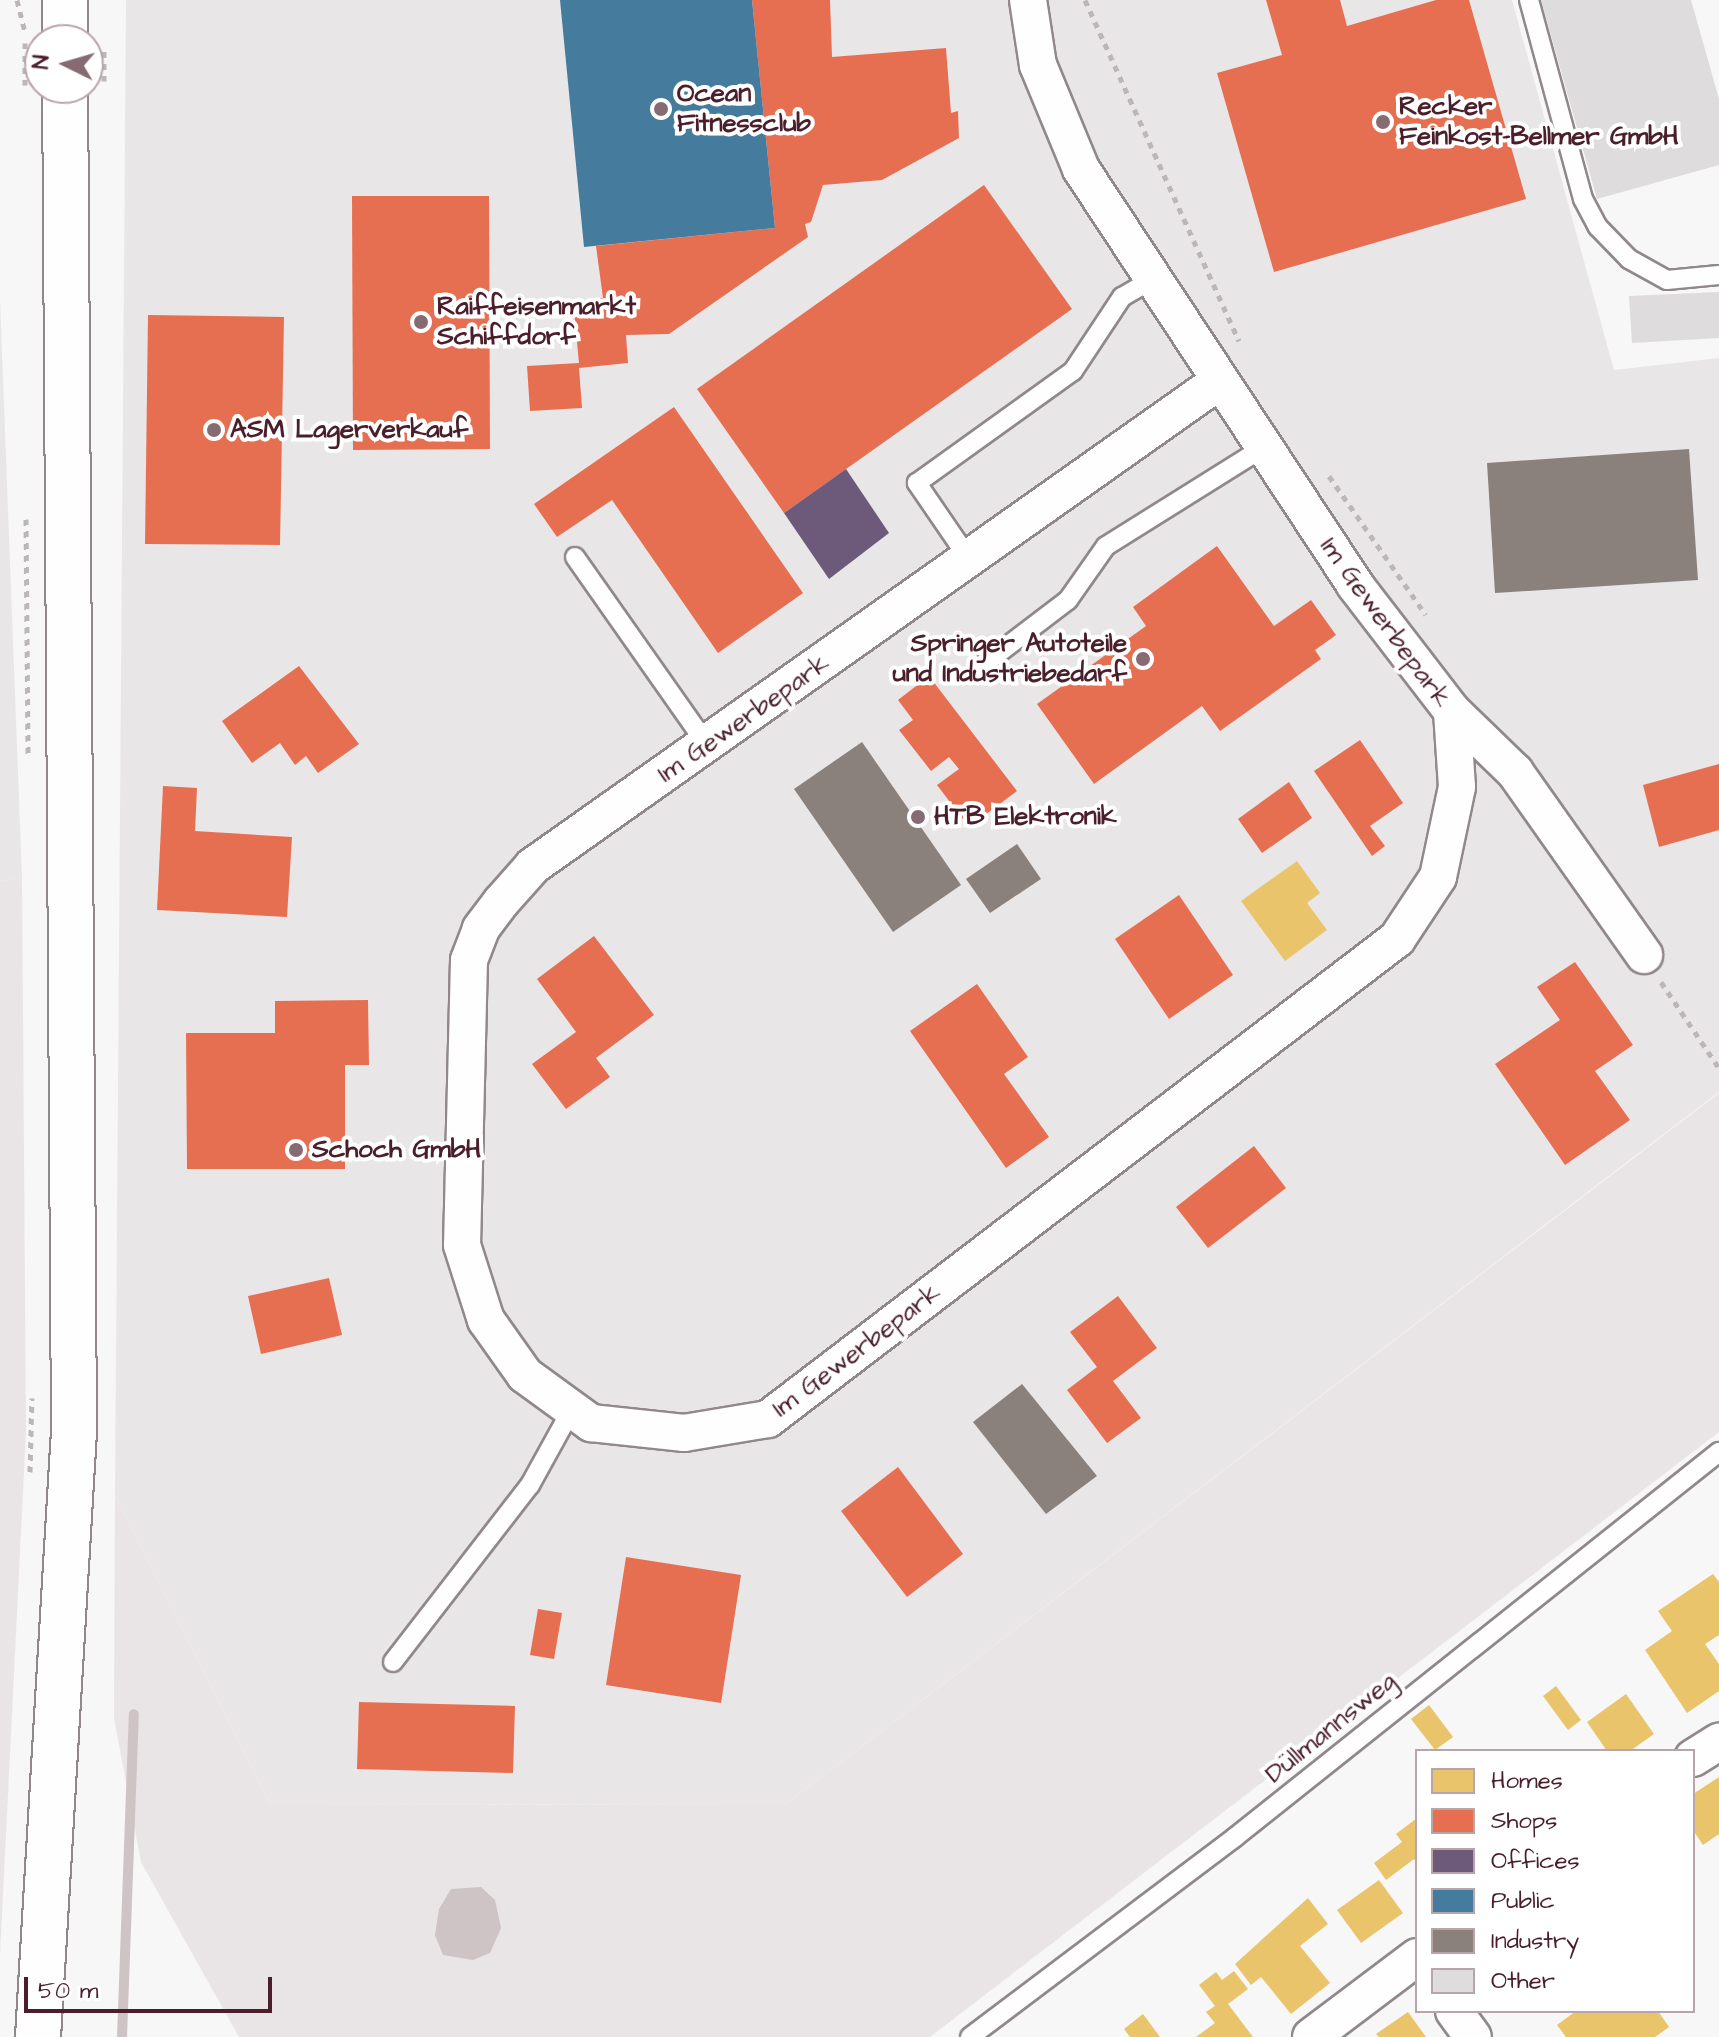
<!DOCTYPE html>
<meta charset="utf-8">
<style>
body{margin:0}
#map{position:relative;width:1719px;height:2037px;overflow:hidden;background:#f7f7f7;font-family:"Architects Daughter",sans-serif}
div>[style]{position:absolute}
.built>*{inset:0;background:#e9e6e7}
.green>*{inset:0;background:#e9e5e6}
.water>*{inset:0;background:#cec3c5}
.homes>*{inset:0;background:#e9c46a}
.shops>*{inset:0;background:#e76f51}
.offices>*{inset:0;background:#6d597a}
.public>*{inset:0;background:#457b9d}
.industry>*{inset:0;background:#8a817c}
.stream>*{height:10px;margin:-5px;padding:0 5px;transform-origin:5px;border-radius:5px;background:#cec3c5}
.building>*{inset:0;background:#dedcdc}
.path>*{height:5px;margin-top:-2.5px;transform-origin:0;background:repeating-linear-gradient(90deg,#bcb6b8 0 6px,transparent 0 12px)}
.roads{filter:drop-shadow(2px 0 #90888a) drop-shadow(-2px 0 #90888a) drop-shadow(0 2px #90888a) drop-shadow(0 -2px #90888a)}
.service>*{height:18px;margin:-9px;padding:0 9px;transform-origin:9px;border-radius:9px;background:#fefefe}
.minor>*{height:36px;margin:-18px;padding:0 18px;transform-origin:18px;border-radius:18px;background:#fefefe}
.secondary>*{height:44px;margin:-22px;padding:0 22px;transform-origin:22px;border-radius:22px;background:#fefefe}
.dots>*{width:22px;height:22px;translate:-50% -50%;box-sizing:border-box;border:4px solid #fff;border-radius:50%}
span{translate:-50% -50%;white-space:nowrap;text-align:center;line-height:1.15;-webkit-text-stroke:8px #fff;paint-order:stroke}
.poi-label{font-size:26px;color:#4a1f2b;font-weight:700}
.left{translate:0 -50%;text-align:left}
.right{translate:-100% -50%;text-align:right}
.street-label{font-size:26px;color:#4a1f2b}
.legend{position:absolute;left:1415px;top:1749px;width:280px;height:264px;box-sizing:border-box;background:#fff;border:2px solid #b7a5aa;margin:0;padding:10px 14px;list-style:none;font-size:24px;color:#4a1f2b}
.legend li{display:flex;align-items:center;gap:16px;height:40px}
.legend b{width:40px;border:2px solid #b7a5aa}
.north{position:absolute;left:24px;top:24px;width:80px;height:80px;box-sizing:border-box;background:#fff;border:2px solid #b7a5aa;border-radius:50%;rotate:275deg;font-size:22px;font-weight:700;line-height:32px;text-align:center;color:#4a1f2b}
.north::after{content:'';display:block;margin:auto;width:28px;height:36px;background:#876b72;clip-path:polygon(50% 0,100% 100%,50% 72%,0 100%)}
.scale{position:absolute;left:24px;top:1977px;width:248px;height:36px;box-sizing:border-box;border:4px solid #4a1f2b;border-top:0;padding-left:10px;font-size:24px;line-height:28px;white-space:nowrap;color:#4a1f2b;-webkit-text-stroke:6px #fff;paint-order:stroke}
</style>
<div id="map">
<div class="built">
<i style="clip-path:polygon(126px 0,1512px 0,1614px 370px,1719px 358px,1719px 1092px,785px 1805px,270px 1804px,115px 1496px)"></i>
<i style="clip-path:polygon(0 300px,22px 878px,0 881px)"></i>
</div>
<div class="green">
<i style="clip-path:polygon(22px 878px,26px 1432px,0 1955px,0 881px)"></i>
<i style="clip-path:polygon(1719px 1093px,1719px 1432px,930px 2037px,239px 2037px,141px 1862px,114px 1718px,115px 1496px,270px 1804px,785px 1805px)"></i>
</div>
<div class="water">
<i style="clip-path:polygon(481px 1887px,495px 1900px,501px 1928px,490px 1953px,473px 1960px,443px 1955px,435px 1935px,439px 1909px,451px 1889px)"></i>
</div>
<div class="homes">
<i style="clip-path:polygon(1297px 861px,1320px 893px,1307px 903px,1327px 930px,1285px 961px,1241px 901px)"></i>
<i style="clip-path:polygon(1713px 1574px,1719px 1582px,1719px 1635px,1705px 1644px,1719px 1664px,1719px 1691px,1687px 1713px,1645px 1650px,1672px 1631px,1658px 1611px)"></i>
<i style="clip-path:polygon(1556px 1686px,1581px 1720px,1568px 1730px,1543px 1696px)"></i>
<i style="clip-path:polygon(1626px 1694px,1654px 1734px,1630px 1751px,1607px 1751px,1587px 1722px)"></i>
<i style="clip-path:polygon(1429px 1705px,1453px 1737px,1435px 1750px,1411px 1719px)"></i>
<i style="clip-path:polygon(1719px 1777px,1719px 1834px,1703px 1845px,1693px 1830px,1693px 1794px)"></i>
<i style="clip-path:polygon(1417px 1818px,1417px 1864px,1414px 1859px,1386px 1880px,1374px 1863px,1402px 1842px,1396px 1834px)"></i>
<i style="clip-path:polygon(1379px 1880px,1403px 1913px,1361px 1943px,1337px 1910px)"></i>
<i style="clip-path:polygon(1308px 1898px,1328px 1924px,1300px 1946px,1330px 1983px,1291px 2014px,1261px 1977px,1251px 1985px,1235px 1964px)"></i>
<i style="clip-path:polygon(1234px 1971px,1248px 1989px,1228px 2004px,1253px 2037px,1196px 2037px,1215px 2023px,1206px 2012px,1215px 2006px,1199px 1985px,1216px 1972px,1222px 1980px)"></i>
<i style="clip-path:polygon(1576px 2011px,1658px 2011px,1669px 2027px,1655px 2037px,1566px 2037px,1557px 2025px)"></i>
<i style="clip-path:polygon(1408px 2012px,1426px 2037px,1379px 2037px,1376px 2034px)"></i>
<i style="clip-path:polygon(1143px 2014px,1160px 2037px,1130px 2037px,1124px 2029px)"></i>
</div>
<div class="shops">
<i style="clip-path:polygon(752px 0,830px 0,832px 57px,946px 48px,951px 113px,958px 111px,959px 138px,882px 180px,823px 185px,811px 222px,805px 224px,808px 237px,669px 334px,626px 335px,628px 363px,579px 368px,582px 408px,530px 411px,527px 366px,579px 363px,573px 301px,603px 298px,596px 246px,775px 228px)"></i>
<i style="clip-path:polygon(1266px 0,1340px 0,1347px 26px,1436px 0,1469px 0,1526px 199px,1274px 272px,1217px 73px,1282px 55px)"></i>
<i style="clip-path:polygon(984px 185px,1072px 309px,784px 513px,697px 389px)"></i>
<i style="clip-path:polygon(352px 196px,489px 196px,490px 449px,353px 450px)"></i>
<i style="clip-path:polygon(148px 315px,284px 317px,280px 545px,145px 544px)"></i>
<i style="clip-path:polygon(674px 407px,803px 593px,718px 653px,612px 500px,557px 537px,534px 504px)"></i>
<i style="clip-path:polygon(1217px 546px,1274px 626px,1311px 600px,1336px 635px,1315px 650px,1321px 659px,1220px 731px,1202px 706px,1094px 784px,1037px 704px,1146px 626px,1133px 607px)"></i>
<i style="clip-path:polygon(299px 666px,359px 744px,318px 773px,306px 756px,295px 765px,280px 743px,252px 763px,222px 721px)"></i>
<i style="clip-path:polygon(929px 676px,1017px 791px,969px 827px,937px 785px,959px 769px,949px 757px,931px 771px,899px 730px,913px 720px,898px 700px)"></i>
<i style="clip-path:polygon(1360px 740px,1403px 803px,1370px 826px,1385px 846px,1372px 856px,1314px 771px)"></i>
<i style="clip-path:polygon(1719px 764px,1719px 830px,1659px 847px,1643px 785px)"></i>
<i style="clip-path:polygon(1289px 782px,1312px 818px,1262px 853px,1238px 819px)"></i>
<i style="clip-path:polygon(163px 786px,197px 788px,195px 831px,292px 837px,287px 917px,157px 910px)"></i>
<i style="clip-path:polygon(1179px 895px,1233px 975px,1169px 1019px,1115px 939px)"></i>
<i style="clip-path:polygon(594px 936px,654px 1015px,596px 1058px,610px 1077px,566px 1109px,532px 1064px,576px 1032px,537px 979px)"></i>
<i style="clip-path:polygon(1575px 962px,1633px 1045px,1595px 1071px,1630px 1120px,1565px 1165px,1495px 1064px,1560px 1020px,1537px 987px)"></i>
<i style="clip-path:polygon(977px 984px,1028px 1057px,1004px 1074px,1049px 1137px,1006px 1168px,910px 1031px)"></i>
<i style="clip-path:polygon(368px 1000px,369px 1065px,345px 1065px,345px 1169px,187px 1169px,186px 1033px,275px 1033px,275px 1001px)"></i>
<i style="clip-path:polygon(1254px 1146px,1286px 1188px,1208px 1248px,1176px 1207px)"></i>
<i style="clip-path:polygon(329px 1278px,342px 1335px,261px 1354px,248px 1296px)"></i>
<i style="clip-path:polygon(1118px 1296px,1157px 1348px,1113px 1381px,1141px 1418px,1107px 1443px,1067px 1390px,1097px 1367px,1070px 1332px)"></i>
<i style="clip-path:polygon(898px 1467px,963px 1554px,907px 1597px,841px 1511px)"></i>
<i style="clip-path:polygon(626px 1557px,741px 1575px,721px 1703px,606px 1685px)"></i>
<i style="clip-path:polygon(538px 1609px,562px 1613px,554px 1659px,530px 1655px)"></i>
<i style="clip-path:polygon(359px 1702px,515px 1706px,513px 1773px,357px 1769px)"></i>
</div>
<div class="offices">
<i style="clip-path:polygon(846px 469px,889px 533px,829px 579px,784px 513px)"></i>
</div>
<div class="public">
<i style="clip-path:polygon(560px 0,752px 0,775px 228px,584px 247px)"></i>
</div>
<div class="industry">
<i style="clip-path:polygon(1689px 449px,1698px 580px,1495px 593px,1487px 463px)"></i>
<i style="clip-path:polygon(862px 742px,961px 885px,893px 932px,794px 789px)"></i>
<i style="clip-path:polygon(1017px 844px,1041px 879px,990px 913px,966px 879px)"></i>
<i style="clip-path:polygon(1022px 1384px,1097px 1476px,1046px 1514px,973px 1422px)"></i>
</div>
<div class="stream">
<i style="left:122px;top:2037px;width:323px;rotate:-87.9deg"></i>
</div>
<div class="building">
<i style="clip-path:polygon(1541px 0,1691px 0,1719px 99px,1719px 165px,1597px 199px)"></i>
<i style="clip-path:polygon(1719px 292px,1719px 338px,1632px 343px,1629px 296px)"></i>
</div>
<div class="path">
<i style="left:17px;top:0;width:34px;rotate:76deg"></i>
<i style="left:1085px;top:0;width:374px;rotate:65.7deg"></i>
<i style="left:25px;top:43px;width:42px;rotate:90deg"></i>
<i style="left:104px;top:81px;width:34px;rotate:-90deg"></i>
<i style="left:1329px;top:476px;width:169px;rotate:55.1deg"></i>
<i style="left:26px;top:519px;width:238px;rotate:89.5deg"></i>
<i style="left:1661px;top:982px;width:104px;rotate:56deg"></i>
<i style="left:30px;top:1472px;width:74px;rotate:-88.5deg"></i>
</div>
<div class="roads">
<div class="service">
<i style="left:1529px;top:0;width:206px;rotate:74.8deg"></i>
<i style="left:1583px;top:199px;width:32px;rotate:62deg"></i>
<i style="left:1598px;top:227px;width:45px;rotate:45.9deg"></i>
<i style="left:1629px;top:259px;width:43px;rotate:28.9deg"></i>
<i style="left:1667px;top:280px;width:52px;rotate:-5.5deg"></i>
<i style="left:575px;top:557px;width:230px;rotate:54.9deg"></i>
<i style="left:971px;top:562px;width:96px;rotate:-124.4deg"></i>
<i style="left:917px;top:483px;width:192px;rotate:-35.7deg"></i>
<i style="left:1073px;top:371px;width:89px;rotate:-56.5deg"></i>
<i style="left:1122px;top:297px;width:34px;rotate:-30deg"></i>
<i style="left:984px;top:664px;width:106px;rotate:-37.3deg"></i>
<i style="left:1068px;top:600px;width:66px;rotate:-54.9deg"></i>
<i style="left:1106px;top:546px;width:185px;rotate:-32deg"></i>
<i style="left:393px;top:1662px;width:224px;rotate:-52.3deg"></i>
<i style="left:530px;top:1485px;width:87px;rotate:-61.1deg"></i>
<i style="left:970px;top:2037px;width:331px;rotate:-37deg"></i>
<i style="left:1234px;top:1838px;width:620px;rotate:-38.52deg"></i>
</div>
<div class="minor">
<i style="left:1028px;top:0;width:66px;rotate:81.3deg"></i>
<i style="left:1038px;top:65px;width:113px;rotate:67.5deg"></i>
<i style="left:1081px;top:169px;width:498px;rotate:56.6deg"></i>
<i style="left:1355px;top:585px;width:159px;rotate:52.4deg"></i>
<i style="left:1452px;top:711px;width:88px;rotate:44.1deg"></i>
<i style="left:1515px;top:772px;width:224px;rotate:54.8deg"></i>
<i style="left:1218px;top:382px;width:839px;rotate:144.76deg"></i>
<i style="left:533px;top:866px;width:48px;rotate:131.6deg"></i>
<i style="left:501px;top:902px;width:34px;rotate:127deg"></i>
<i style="left:481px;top:929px;width:33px;rotate:111deg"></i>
<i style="left:469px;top:960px;width:285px;rotate:91.4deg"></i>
<i style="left:462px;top:1245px;width:79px;rotate:72.3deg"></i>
<i style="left:486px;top:1320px;width:67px;rotate:54.7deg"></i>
<i style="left:525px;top:1375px;width:82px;rotate:36deg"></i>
<i style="left:591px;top:1423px;width:94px;rotate:6.1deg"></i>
<i style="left:684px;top:1433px;width:85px;rotate:-9.5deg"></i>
<i style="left:768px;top:1419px;width:791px;rotate:-37.35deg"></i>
<i style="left:1397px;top:939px;width:74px;rotate:-56.5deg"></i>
<i style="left:1438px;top:877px;width:92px;rotate:-78.1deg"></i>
<i style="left:1457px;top:787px;width:76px;rotate:-93.8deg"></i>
<i style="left:1693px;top:1758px;width:31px;rotate:-32deg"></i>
<i style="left:1454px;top:2011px;width:32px;rotate:54deg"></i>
<i style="left:1311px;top:2037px;width:133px;rotate:-37deg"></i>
</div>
<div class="secondary">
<i style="left:65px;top:40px;width:40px;rotate:-90deg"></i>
<i style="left:38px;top:2037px;width:607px;rotate:-86.6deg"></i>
<i style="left:74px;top:1431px;width:1343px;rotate:-90.38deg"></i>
</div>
</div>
<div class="dots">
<i style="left:661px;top:109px;background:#876b72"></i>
<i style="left:1383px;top:122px;background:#876b72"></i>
<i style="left:421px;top:322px;background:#876b72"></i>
<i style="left:214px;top:430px;background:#876b72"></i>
<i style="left:1143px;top:659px;background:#876b72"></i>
<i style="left:918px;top:817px;background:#876b72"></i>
<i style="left:296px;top:1150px;background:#876b72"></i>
</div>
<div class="poi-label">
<span class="left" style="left:677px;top:109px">Ocean<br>Fitnessclub</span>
<span class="left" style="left:1399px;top:122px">Recker<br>Feinkost-Bellmer GmbH</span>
<span class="left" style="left:437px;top:322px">Raiffeisenmarkt<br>Schiffdorf</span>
<span class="left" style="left:230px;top:430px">ASM Lagerverkauf</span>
<span class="right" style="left:1127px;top:659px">Springer Autoteile<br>und Industriebedarf</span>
<span class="left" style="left:934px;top:817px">HTB Elektronik</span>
<span class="left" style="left:312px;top:1150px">Schoch GmbH</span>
</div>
<div class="street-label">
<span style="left:1385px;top:623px;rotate:54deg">Im Gewerbepark</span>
<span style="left:744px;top:719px;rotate:-35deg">Im Gewerbepark</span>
<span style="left:857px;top:1351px;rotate:-37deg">Im Gewerbepark</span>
<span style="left:1331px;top:1728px;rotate:-39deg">Düllmannsweg</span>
</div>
<ul class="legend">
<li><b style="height:22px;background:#e9c46a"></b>Homes</li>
<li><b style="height:22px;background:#e76f51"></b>Shops</li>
<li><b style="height:22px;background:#6d597a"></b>Offices</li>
<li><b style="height:22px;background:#457b9d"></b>Public</li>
<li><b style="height:22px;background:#8a817c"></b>Industry</li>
<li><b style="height:22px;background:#dedcdc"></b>Other</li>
</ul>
<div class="north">N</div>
<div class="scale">50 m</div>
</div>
